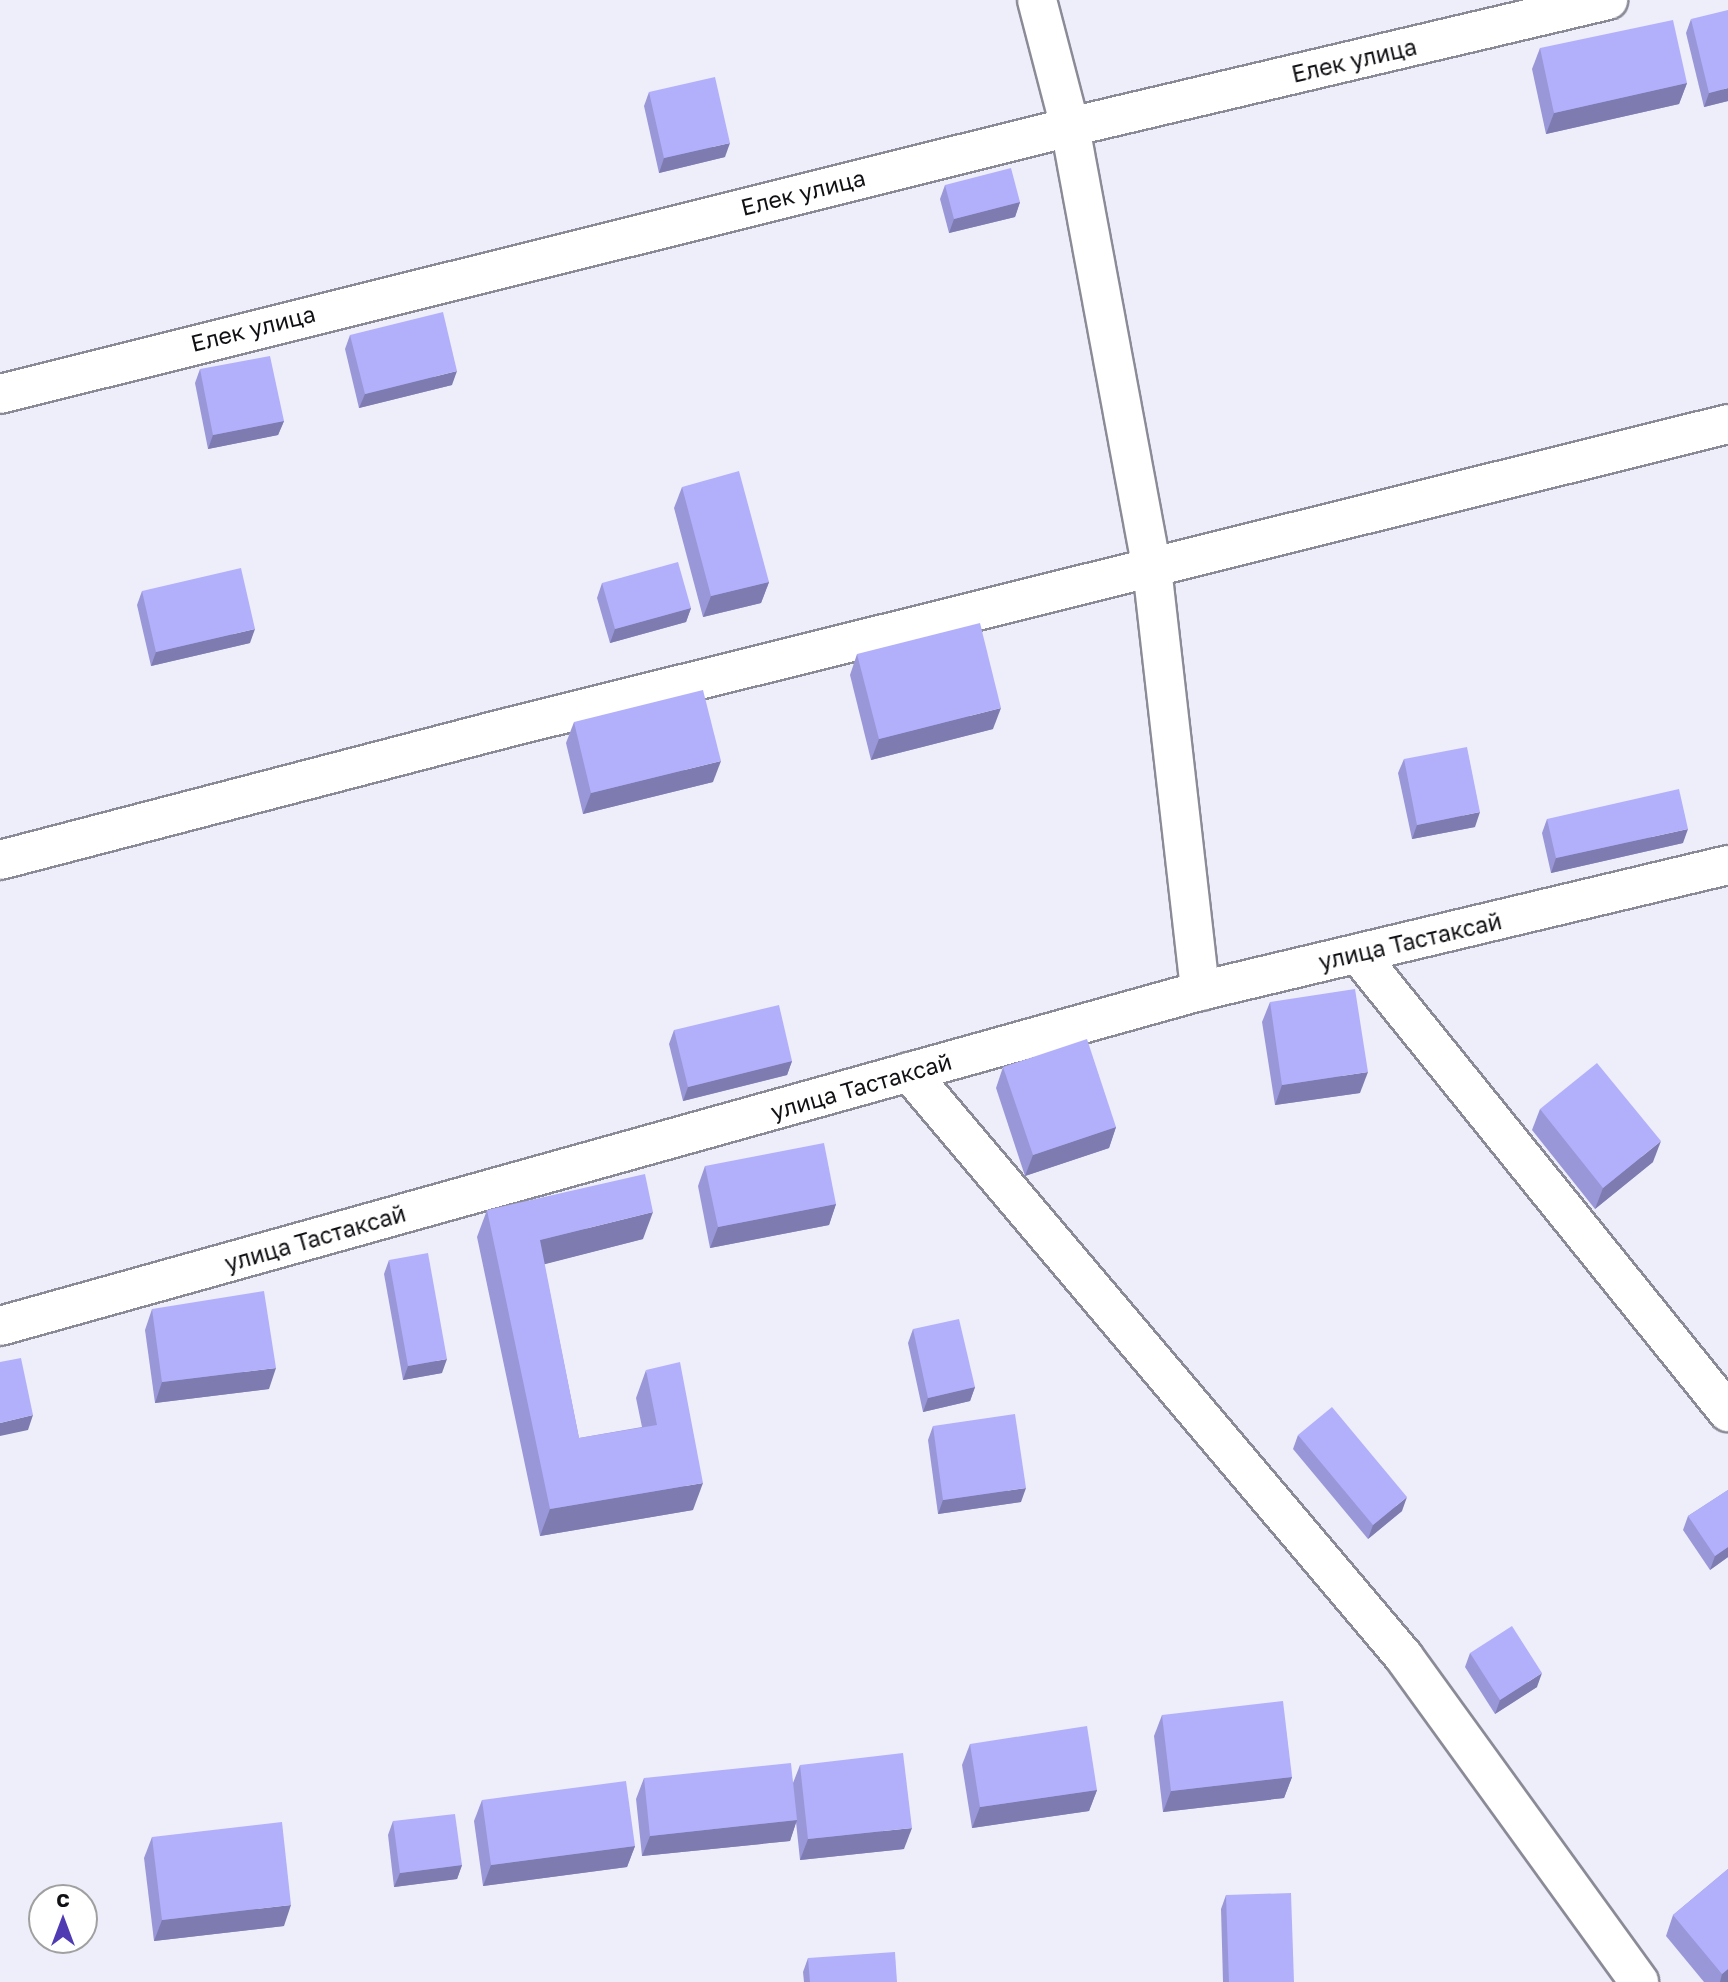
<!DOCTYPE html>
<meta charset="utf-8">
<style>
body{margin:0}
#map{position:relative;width:1728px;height:1982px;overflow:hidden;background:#eeeefa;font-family:"Golos Text",sans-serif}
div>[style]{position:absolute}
.roads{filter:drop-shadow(2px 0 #8b8b97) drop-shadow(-2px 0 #8b8b97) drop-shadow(0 2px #8b8b97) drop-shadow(0 -2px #8b8b97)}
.minor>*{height:38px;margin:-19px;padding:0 19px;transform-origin:19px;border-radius:19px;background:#fff}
.wall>*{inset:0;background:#9a97d8}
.shaded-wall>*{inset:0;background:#7d7bb0}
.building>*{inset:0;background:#b3b0fb}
span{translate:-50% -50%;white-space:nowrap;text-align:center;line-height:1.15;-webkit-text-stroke:5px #fff;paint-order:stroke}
.street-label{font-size:23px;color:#111115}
.north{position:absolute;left:28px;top:1884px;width:70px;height:70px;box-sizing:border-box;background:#fff;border:2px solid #a0a0a1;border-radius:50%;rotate:0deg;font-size:19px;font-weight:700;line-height:28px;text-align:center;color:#111115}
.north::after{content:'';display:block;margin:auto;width:24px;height:32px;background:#503bb3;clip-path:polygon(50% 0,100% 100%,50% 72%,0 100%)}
</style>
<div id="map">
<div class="roads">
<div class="minor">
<i style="left:1037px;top:0;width:131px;rotate:75.4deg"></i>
<i style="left:1070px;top:127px;width:449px;rotate:79.5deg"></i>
<i style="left:1152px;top:568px;width:426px;rotate:83.5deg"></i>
<i style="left:0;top:394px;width:1103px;rotate:-14.01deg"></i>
<i style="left:1070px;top:127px;width:553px;rotate:-13.28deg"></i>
<i style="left:0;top:860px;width:523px;rotate:-14.62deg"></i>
<i style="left:506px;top:728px;width:1259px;rotate:-13.97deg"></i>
<i style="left:1358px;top:954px;width:589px;rotate:51.07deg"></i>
<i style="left:909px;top:1072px;width:766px;rotate:49.76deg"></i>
<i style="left:1404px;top:1657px;width:401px;rotate:54.1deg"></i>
<i style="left:0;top:1326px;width:1246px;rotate:-15.6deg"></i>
<i style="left:1200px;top:991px;width:543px;rotate:-13.42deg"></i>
</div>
</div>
<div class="wall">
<i style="clip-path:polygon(1691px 19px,1728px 101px,1704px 107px,1686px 33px)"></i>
<i style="clip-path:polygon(1540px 48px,1687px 83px,1679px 104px,1546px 134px,1532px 69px)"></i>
<i style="clip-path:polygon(649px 92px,725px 157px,659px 173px,644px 106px)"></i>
<i style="clip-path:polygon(945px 185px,1020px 202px,1015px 217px,949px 233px,940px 199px)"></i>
<i style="clip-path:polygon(350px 335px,452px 385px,359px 408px,345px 349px)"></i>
<i style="clip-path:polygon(200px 369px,284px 421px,278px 435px,208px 449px,195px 383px)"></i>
<i style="clip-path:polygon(682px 487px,769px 582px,761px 603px,703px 617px,674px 508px)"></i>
<i style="clip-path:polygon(602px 583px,691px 608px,686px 622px,610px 643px,597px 598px)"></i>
<i style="clip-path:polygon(142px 591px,250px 643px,151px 666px,137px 605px)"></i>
<i style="clip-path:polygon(857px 654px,993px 729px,871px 760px,850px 675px)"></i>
<i style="clip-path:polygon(574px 722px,713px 782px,583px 814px,566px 743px)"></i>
<i style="clip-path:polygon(1404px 759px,1475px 827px,1412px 839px,1398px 773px)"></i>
<i style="clip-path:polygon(1547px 819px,1683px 843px,1551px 873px,1542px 833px)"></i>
<i style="clip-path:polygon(1270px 1002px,1360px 1093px,1275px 1105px,1262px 1022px)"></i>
<i style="clip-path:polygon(674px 1030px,792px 1061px,787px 1075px,683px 1101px,669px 1044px)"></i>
<i style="clip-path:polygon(1003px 1067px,1116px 1127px,1109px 1148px,1025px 1176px,996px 1088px)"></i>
<i style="clip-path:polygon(1540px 1109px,1653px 1162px,1595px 1209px,1532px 1130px)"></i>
<i style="clip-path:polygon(705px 1166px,836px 1204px,829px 1225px,710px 1248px,698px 1186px)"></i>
<i style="clip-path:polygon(487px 1210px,643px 1239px,544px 1264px,579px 1438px,642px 1427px,636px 1398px,646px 1370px,693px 1510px,540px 1536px,477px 1237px)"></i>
<i style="clip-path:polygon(389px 1260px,442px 1373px,403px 1380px,384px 1274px)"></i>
<i style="clip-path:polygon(152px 1309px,269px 1389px,155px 1403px,145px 1330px)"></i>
<i style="clip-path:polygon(913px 1329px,975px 1387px,970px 1401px,923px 1412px,908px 1343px)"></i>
<i style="clip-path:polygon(933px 1426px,1021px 1502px,938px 1514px,928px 1440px)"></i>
<i style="clip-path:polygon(1298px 1435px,1402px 1511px,1368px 1539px,1293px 1449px)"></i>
<i style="clip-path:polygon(1728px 1490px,1728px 1557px,1710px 1570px,1683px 1530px,1688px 1516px)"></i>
<i style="clip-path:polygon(1470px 1653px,1537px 1687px,1495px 1714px,1465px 1667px)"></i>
<i style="clip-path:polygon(1162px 1715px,1292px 1777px,1284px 1798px,1163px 1812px,1154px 1736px)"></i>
<i style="clip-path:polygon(970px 1744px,1097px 1790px,1089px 1811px,972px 1828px,962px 1765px)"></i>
<i style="clip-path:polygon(800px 1765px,904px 1849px,800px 1860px,796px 1822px,790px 1841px,642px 1856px,636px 1799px,644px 1778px,793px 1783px)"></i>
<i style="clip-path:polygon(482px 1800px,635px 1846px,627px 1867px,483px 1886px,474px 1821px)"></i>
<i style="clip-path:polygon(393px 1821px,462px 1865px,457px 1879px,394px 1887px,388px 1835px)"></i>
<i style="clip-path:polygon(152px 1837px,284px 1926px,154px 1941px,144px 1858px)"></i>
<i style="clip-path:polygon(1728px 1869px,1728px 1982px,1704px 1982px,1666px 1936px,1673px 1915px)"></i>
<i style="clip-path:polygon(1226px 1895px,1294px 1982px,1223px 1982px,1221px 1909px)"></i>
<i style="clip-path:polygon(808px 1958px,897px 1982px,804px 1982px,803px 1972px)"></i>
</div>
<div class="shaded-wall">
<i style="clip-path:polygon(1687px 83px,1679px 104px,1546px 134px,1554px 113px)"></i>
<i style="clip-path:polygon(1728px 88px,1728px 101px,1704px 107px,1709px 93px)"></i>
<i style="clip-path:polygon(730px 143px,725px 157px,659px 173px,664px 158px)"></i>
<i style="clip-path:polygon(1020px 202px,1015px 217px,949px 233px,954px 219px)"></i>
<i style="clip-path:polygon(457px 371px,452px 385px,359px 408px,365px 394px)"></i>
<i style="clip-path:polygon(284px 421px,278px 435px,208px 449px,213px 435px)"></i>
<i style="clip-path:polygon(769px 582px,761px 603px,703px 617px,711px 596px)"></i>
<i style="clip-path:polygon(691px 608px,686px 622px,610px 643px,615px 629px)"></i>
<i style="clip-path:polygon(255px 629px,250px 643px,151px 666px,156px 652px)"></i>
<i style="clip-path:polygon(1001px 708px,993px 729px,871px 760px,879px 739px)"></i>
<i style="clip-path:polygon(721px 761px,713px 782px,583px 814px,591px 793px)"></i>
<i style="clip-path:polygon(1480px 812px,1475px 827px,1412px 839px,1417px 825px)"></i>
<i style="clip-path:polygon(1688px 829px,1683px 843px,1551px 873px,1556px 858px)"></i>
<i style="clip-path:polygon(792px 1061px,787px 1075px,683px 1101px,688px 1087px)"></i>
<i style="clip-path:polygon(1368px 1072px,1360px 1093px,1275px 1105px,1282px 1085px)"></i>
<i style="clip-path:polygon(1116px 1127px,1109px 1148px,1025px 1176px,1033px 1155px)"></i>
<i style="clip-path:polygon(1661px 1141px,1653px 1162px,1595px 1209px,1603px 1188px)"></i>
<i style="clip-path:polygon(836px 1204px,829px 1225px,710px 1248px,718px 1227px)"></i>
<i style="clip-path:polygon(653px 1212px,643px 1239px,530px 1268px,540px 1240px)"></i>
<i style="clip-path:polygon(447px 1359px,442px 1373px,403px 1380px,408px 1366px)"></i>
<i style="clip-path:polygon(276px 1368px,269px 1389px,155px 1403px,162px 1382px)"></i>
<i style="clip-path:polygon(975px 1387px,970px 1401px,923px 1412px,928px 1398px)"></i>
<i style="clip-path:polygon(33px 1415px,28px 1430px,0 1436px,0 1423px)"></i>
<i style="clip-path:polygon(703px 1483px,693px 1510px,540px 1536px,550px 1509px)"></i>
<i style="clip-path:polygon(1026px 1488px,1021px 1502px,938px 1514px,943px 1500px)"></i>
<i style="clip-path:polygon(1407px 1497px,1402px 1511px,1368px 1539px,1373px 1525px)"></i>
<i style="clip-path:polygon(1728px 1547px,1728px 1557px,1710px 1570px,1715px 1556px)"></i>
<i style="clip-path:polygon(1542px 1673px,1537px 1687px,1495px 1714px,1500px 1700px)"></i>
<i style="clip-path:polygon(1292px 1777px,1284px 1798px,1163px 1812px,1171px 1791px)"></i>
<i style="clip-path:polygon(1097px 1790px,1089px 1811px,972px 1828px,980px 1807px)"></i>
<i style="clip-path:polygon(797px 1820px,790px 1841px,642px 1856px,650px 1836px)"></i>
<i style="clip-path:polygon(912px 1828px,904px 1849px,800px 1860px,808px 1839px)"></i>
<i style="clip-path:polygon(635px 1846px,627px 1867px,483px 1886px,491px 1865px)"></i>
<i style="clip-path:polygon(462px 1865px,457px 1879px,394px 1887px,400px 1873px)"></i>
<i style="clip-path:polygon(291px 1905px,284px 1926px,154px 1941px,162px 1920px)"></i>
<i style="clip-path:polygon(1728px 1969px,1728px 1982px,1720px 1982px,1722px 1974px)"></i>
</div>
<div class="building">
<i style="clip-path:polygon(1728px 10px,1728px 88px,1709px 93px,1691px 19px)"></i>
<i style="clip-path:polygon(1673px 20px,1687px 83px,1554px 113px,1540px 48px)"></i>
<i style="clip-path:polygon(715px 77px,730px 143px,664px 158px,649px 92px)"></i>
<i style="clip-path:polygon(1011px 168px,1020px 202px,954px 219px,945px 185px)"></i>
<i style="clip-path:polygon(443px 312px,457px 371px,365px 394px,350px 335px)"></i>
<i style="clip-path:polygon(270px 356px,284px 421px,213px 435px,200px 369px)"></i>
<i style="clip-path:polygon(739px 471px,769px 582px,711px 596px,682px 487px)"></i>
<i style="clip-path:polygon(678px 562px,691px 608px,615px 629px,602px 583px)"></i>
<i style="clip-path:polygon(241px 568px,255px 629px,156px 652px,142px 591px)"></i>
<i style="clip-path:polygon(980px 623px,1001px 708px,879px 739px,857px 654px)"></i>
<i style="clip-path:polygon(703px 690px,721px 761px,591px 793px,574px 722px)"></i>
<i style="clip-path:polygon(1467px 747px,1480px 812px,1417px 825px,1404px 759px)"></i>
<i style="clip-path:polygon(1679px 789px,1688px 829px,1556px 858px,1547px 819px)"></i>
<i style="clip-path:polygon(1355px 989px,1368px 1072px,1282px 1085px,1270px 1002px)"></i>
<i style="clip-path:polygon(779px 1005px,792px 1061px,688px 1087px,674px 1030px)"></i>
<i style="clip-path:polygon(1087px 1039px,1116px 1127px,1033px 1155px,1003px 1067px)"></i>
<i style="clip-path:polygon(1597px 1063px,1661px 1141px,1603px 1188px,1540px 1109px)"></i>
<i style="clip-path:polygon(824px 1143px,836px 1204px,718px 1227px,705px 1166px)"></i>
<i style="clip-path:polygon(645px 1174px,653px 1212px,540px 1240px,579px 1438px,657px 1425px,646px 1370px,680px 1362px,703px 1483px,550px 1509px,487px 1210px)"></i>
<i style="clip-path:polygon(428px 1253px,447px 1359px,408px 1366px,389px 1260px)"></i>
<i style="clip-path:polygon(264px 1291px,276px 1368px,162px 1382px,152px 1309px)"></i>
<i style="clip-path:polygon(959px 1319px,975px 1387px,928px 1398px,913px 1329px)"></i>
<i style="clip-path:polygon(21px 1358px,33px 1415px,0 1423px,0 1362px)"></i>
<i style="clip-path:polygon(1332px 1407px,1407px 1497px,1373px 1525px,1298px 1435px)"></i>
<i style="clip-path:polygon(1015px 1414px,1026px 1488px,943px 1500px,933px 1426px)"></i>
<i style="clip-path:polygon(1728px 1490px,1728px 1547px,1715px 1556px,1688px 1516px)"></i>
<i style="clip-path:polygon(1512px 1626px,1542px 1673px,1500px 1700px,1470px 1653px)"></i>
<i style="clip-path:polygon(1283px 1701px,1292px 1777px,1171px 1791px,1162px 1715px)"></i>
<i style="clip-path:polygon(1087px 1726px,1097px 1790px,980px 1807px,970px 1744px)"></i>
<i style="clip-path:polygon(903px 1753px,912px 1828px,808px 1839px,800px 1765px)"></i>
<i style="clip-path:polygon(791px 1763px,797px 1820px,650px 1836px,644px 1778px)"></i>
<i style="clip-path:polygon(626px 1781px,635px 1846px,491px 1865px,482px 1800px)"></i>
<i style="clip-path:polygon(455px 1814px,462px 1865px,400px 1873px,393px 1821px)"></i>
<i style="clip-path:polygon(282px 1822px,291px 1905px,162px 1920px,152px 1837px)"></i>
<i style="clip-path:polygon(1728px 1869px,1728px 1969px,1722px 1974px,1673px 1915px)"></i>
<i style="clip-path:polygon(1291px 1893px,1294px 1982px,1229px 1982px,1226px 1895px)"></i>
<i style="clip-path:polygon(895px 1952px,897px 1982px,810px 1982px,808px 1958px)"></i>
</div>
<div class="street-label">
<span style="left:1354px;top:60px;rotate:-13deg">Елек улица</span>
<span style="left:803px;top:192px;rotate:-14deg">Елек улица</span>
<span style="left:253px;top:328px;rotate:-14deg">Елек улица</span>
<span style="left:1410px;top:941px;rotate:-13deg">улица Тастаксай</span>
<span style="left:861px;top:1086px;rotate:-16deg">улица Тастаксай</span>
<span style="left:315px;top:1238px;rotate:-16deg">улица Тастаксай</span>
</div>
<div class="north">С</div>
</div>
